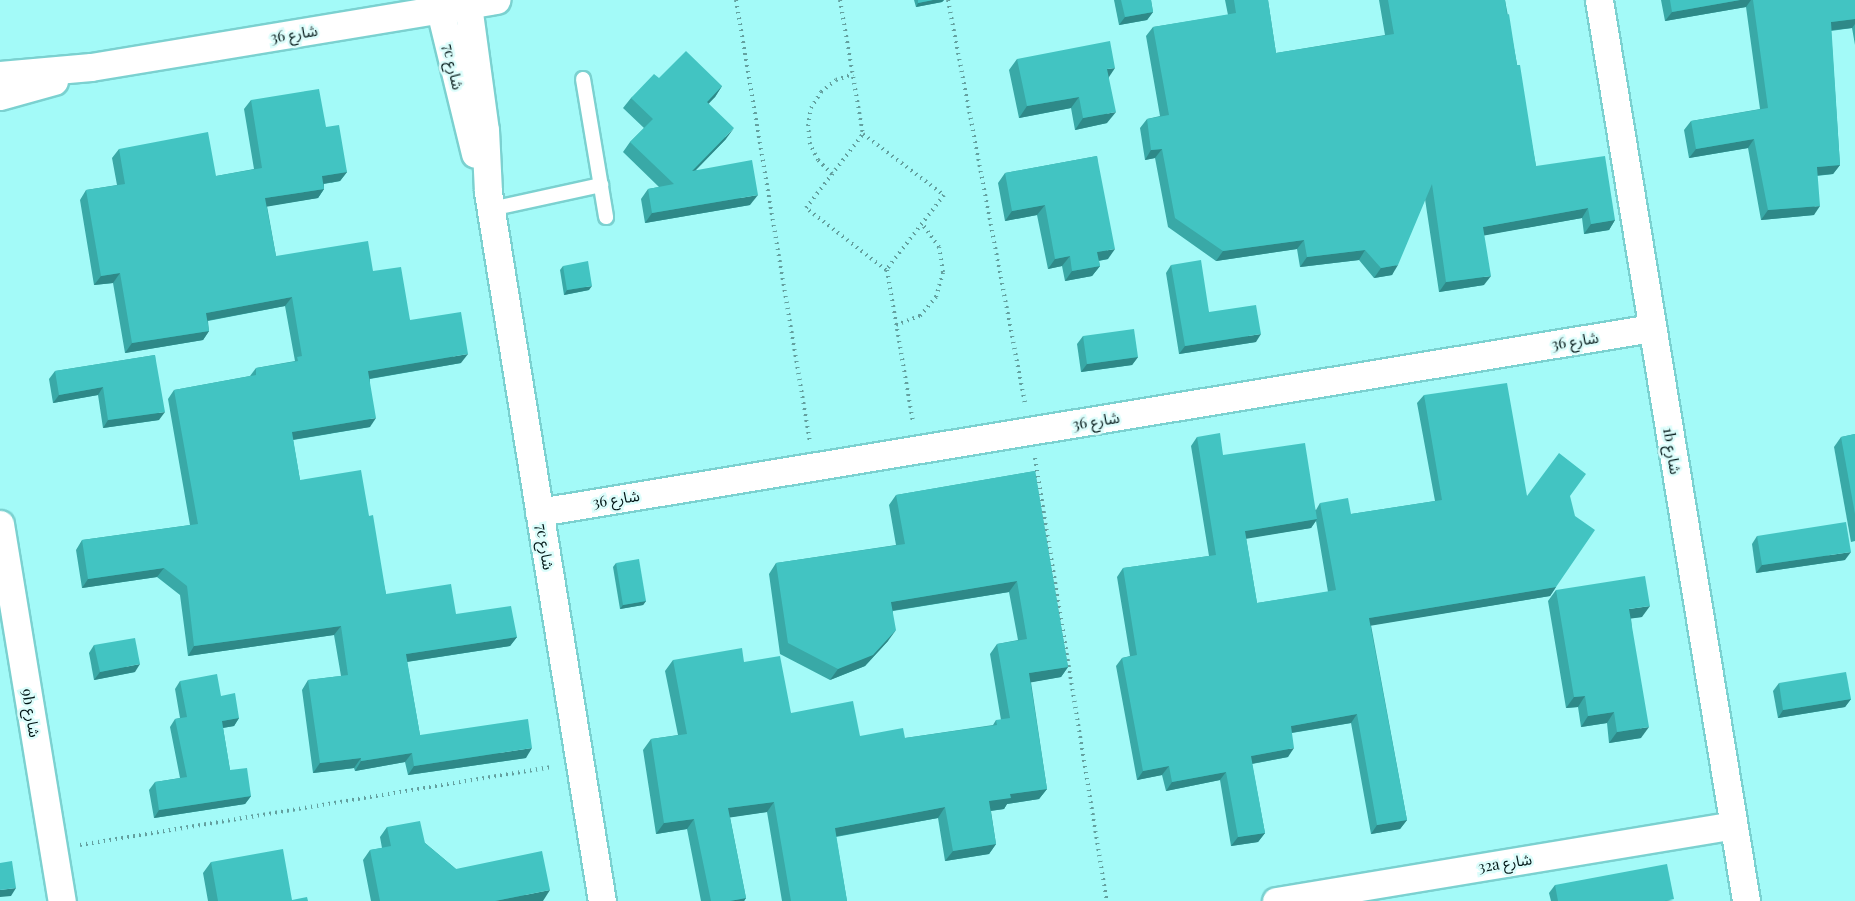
<!DOCTYPE html>
<meta charset="utf-8">
<style>
body{margin:0}
#map{position:relative;width:1855px;height:901px;overflow:hidden;background:#a3faf8;font-family:"Playfair Display","Noto Sans Arabic",serif}
div>[style]{position:absolute}
.path>*{height:4px;margin-top:-2px;transform-origin:0;background:repeating-linear-gradient(90deg,#63a09f 0 1.5px,transparent 0 6px)}
.roads{filter:drop-shadow(2px 0 #7bd1d0) drop-shadow(-2px 0 #7bd1d0) drop-shadow(0 2px #7bd1d0) drop-shadow(0 -2px #7bd1d0)}
.lane>*{height:14px;margin:-7px;padding:0 7px;transform-origin:7px;border-radius:7px;background:#fff}
.street>*{height:27px;margin:-13.5px;padding:0 13.5px;transform-origin:13.5px;border-radius:13.5px;background:#fff}
.wall>*{inset:0;background:#39a9a7}
.shaded-wall>*{inset:0;background:#2e8988}
.building>*{inset:0;background:#42c4c2}
span{translate:-50% -50%;white-space:nowrap;text-align:center;line-height:1.15;-webkit-text-stroke:5px #dcfdfb;paint-order:stroke}
.street-label{font-size:15px;color:#001515}
</style>
<div id="map">
<div class="path">
<i style="left:736px;top:0;width:446px;rotate:80.5deg"></i>
<i style="left:840px;top:0;width:136px;rotate:80.3deg"></i>
<i style="left:863px;top:134px;width:101px;rotate:37deg"></i>
<i style="left:944px;top:195px;width:95px;rotate:127.7deg"></i>
<i style="left:886px;top:270px;width:101px;rotate:-142.2deg"></i>
<i style="left:806px;top:208px;width:93px;rotate:-52.4deg"></i>
<i style="left:948px;top:0;width:410px;rotate:79.2deg"></i>
<i style="left:832px;top:174px;width:20px;rotate:-135deg"></i>
<i style="left:818px;top:160px;width:18px;rotate:-117deg"></i>
<i style="left:810px;top:144px;width:18px;rotate:-96deg"></i>
<i style="left:808px;top:126px;width:18px;rotate:-81deg"></i>
<i style="left:811px;top:108px;width:19px;rotate:-58deg"></i>
<i style="left:821px;top:92px;width:19px;rotate:-39deg"></i>
<i style="left:836px;top:80px;width:18px;rotate:-19deg"></i>
<i style="left:887px;top:270px;width:154px;rotate:80.3deg"></i>
<i style="left:896px;top:325px;width:26px;rotate:-21deg"></i>
<i style="left:920px;top:316px;width:25px;rotate:-50deg"></i>
<i style="left:936px;top:297px;width:26px;rotate:-74deg"></i>
<i style="left:943px;top:272px;width:25px;rotate:-99deg"></i>
<i style="left:939px;top:247px;width:29px;rotate:-126deg"></i>
<i style="left:1035px;top:458px;width:449px;rotate:80.8deg"></i>
<i style="left:80px;top:845px;width:478px;rotate:-9.4deg"></i>
</div>
<div class="roads">
<div class="lane">
<i style="left:583px;top:79px;width:140px;rotate:80.5deg"></i>
<i style="left:491px;top:209px;width:113px;rotate:-12.3deg"></i>
</div>
<div class="street">
<i style="left:1599px;top:0;width:913px;rotate:80.73deg"></i>
<i style="left:468px;top:5px;width:126px;rotate:82.3deg"></i>
<i style="left:485px;top:130px;width:62px;rotate:87.2deg"></i>
<i style="left:488px;top:192px;width:718px;rotate:80.87deg"></i>
<i style="left:440px;top:10px;width:148px;rotate:76.3deg"></i>
<i style="left:0;top:75px;width:91px;rotate:-5deg"></i>
<i style="left:91px;top:67px;width:411px;rotate:-9.4deg"></i>
<i style="left:0;top:96px;width:56px;rotate:-15.5deg"></i>
<i style="left:539px;top:512px;width:1128px;rotate:-9.39deg"></i>
<i style="left:0;top:524px;width:382px;rotate:80.7deg"></i>
<i style="left:1276px;top:901px;width:463px;rotate:-9.4deg"></i>
</div>
</div>
<div class="wall">
<i style="clip-path:polygon(914px 0,944px 0,942px 2px,916px 7px)"></i>
<i style="clip-path:polygon(1114px 0,1151px 0,1153px 12px,1147px 20px,1119px 25px)"></i>
<i style="clip-path:polygon(1225px 0,1268px 0,1276px 53px,1385px 35px,1379px 0,1505px 0,1536px 166px,1615px 220px,1609px 230px,1584px 234px,1582px 218px,1484px 235px,1484px 285px,1439px 292px,1425px 199px,1392px 275px,1374px 278px,1359px 260px,1300px 267px,1297px 249px,1216px 261px,1168px 227px,1155px 158px,1145px 160px,1140px 128px,1147px 119px,1160px 116px,1146px 36px,1153px 27px,1228px 15px)"></i>
<i style="clip-path:polygon(1661px 0,1855px 0,1855px 45px,1852px 28px,1831px 31px,1840px 165px,1833px 174px,1817px 176px,1814px 215px,1761px 220px,1748px 148px,1689px 158px,1684px 130px,1691px 121px,1760px 109px,1746px 7px,1665px 21px)"></i>
<i style="clip-path:polygon(1017px 59px,1109px 76px,1107px 123px,1075px 130px,1071px 108px,1019px 118px,1009px 70px)"></i>
<i style="clip-path:polygon(659px 78px,722px 86px,715px 97px,708px 103px,726px 139px,696px 170px,750px 205px,645px 223px,641px 199px,648px 189px,659px 187px,623px 152px,630px 142px,644px 128px,623px 108px,631px 98px)"></i>
<i style="clip-path:polygon(251px 100px,326px 127px,347px 172px,340px 181px,324px 184px,324px 189px,318px 198px,267px 206px,276px 256px,373px 271px,410px 320px,461px 363px,370px 379px,370px 427px,293px 440px,300px 480px,369px 516px,386px 594px,456px 614px,517px 637px,510px 646px,407px 662px,420px 735px,526px 758px,408px 775px,405px 762px,355px 771px,354px 768px,313px 773px,302px 690px,308px 680px,341px 676px,334px 635px,188px 656px,180px 595px,157px 577px,82px 588px,76px 550px,82px 540px,190px 525px,168px 399px,174px 390px,250px 376px,256px 368px,295px 361px,285px 306px,208px 321px,209px 331px,203px 340px,125px 353px,113px 283px,94px 285px,80px 200px,86px 190px,117px 185px,112px 158px,119px 149px,216px 176px,254px 169px,244px 109px)"></i>
<i style="clip-path:polygon(1097px 156px,1108px 259px,1099px 261px,1100px 266px,1092px 276px,1065px 281px,1062px 266px,1048px 269px,1037px 215px,1005px 221px,998px 183px,1005px 173px)"></i>
<i style="clip-path:polygon(1171px 265px,1209px 312px,1256px 342px,1179px 354px,1166px 273px)"></i>
<i style="clip-path:polygon(563px 266px,589px 290px,564px 295px,560px 270px)"></i>
<i style="clip-path:polygon(1083px 336px,1138px 357px,1132px 365px,1081px 372px,1077px 344px)"></i>
<i style="clip-path:polygon(155px 355px,159px 420px,103px 428px,98px 395px,53px 403px,49px 379px,55px 371px)"></i>
<i style="clip-path:polygon(evenodd,1424px 395px,1527px 496px,1570px 496px,1556px 587px,1550px 596px,1371px 625px,1407px 820px,1400px 829px,1371px 834px,1351px 723px,1292px 733px,1288px 757px,1252px 764px,1265px 833px,1258px 842px,1231px 846px,1220px 780px,1166px 791px,1162px 775px,1137px 780px,1116px 666px,1122px 658px,1130px 656px,1117px 577px,1123px 568px,1209px 556px,1191px 446px,1197px 437px,1223px 455px,1316px 510px,1320px 503px,1351px 514px,1435px 501px,1417px 403px,1424px 395px,1316px 521px,1328px 592px,1257px 603px,1246px 538px,1311px 528px,1316px 521px)"></i>
<i style="clip-path:polygon(1855px 434px,1855px 541px,1851px 542px,1834px 447px,1841px 437px)"></i>
<i style="clip-path:polygon(1035px 471px,1068px 667px,1061px 677px,1031px 682px,1047px 789px,1039px 799px,1007px 804px,1004px 809px,991px 811px,996px 844px,989px 854px,945px 861px,938px 818px,836px 837px,847px 901px,782px 901px,767px 812px,730px 817px,746px 898px,744px 901px,701px 901px,687px 829px,656px 834px,643px 750px,651px 739px,678px 735px,665px 671px,673px 660px,744px 662px,791px 713px,860px 736px,905px 738px,993px 725px,996px 720px,1001px 720px,990px 654px,997px 644px,1018px 640px,1009px 592px,893px 611px,888px 641px,865px 666px,830px 680px,780px 654px,769px 574px,776px 563px,896px 545px,889px 505px,896px 495px)"></i>
<i style="clip-path:polygon(1757px 536px,1845px 560px,1756px 573px,1752px 544px)"></i>
<i style="clip-path:polygon(616px 563px,646px 601px,643px 605px,620px 609px,613px 567px)"></i>
<i style="clip-path:polygon(1556px 590px,1642px 617px,1631px 618px,1641px 738px,1609px 743px,1607px 723px,1581px 727px,1578px 707px,1566px 708px,1548px 601px)"></i>
<i style="clip-path:polygon(94px 645px,135px 672px,94px 680px,89px 653px)"></i>
<i style="clip-path:polygon(180px 681px,221px 696px,239px 718px,234px 726px,223px 728px,230px 770px,251px 796px,245px 804px,154px 818px,149px 790px,155px 782px,180px 778px,170px 727px,175px 719px,180px 718px,175px 689px)"></i>
<i style="clip-path:polygon(1779px 683px,1851px 699px,1845px 707px,1778px 718px,1773px 691px)"></i>
<i style="clip-path:polygon(387px 827px,425px 843px,456px 869px,543px 901px,371px 901px,363px 860px,370px 850px,382px 848px,380px 837px)"></i>
<i style="clip-path:polygon(211px 862px,292px 900px,308px 901px,208px 901px,203px 873px)"></i>
<i style="clip-path:polygon(1555px 885px,1673px 901px,1551px 901px,1549px 893px)"></i>
</div>
<div class="shaded-wall">
<i style="clip-path:polygon(933px 0,944px 0,942px 2px,916px 7px,918px 3px)"></i>
<i style="clip-path:polygon(1740px 0,1751px 0,1746px 7px,1665px 21px,1672px 12px)"></i>
<i style="clip-path:polygon(1153px 12px,1147px 20px,1119px 25px,1125px 17px)"></i>
<i style="clip-path:polygon(1855px 19px,1855px 24px,1852px 28px,1824px 31px,1831px 22px)"></i>
<i style="clip-path:polygon(1115px 68px,1107px 80px,1107px 69px)"></i>
<i style="clip-path:polygon(722px 86px,715px 97px,700px 113px,707px 102px)"></i>
<i style="clip-path:polygon(1079px 97px,1071px 108px,1019px 118px,1027px 106px)"></i>
<i style="clip-path:polygon(1116px 112px,1107px 123px,1075px 130px,1083px 118px)"></i>
<i style="clip-path:polygon(734px 128px,726px 139px,685px 181px,692px 171px)"></i>
<i style="clip-path:polygon(1754px 139px,1748px 148px,1689px 158px,1696px 149px)"></i>
<i style="clip-path:polygon(1162px 149px,1155px 158px,1145px 160px,1151px 150px)"></i>
<i style="clip-path:polygon(1840px 165px,1833px 174px,1810px 176px,1817px 167px)"></i>
<i style="clip-path:polygon(347px 172px,340px 181px,316px 185px,322px 176px)"></i>
<i style="clip-path:polygon(324px 189px,318px 198px,259px 208px,265px 198px)"></i>
<i style="clip-path:polygon(758px 195px,750px 205px,645px 223px,652px 213px)"></i>
<i style="clip-path:polygon(1045px 205px,1037px 215px,1005px 221px,1012px 211px)"></i>
<i style="clip-path:polygon(1820px 206px,1814px 215px,1761px 220px,1768px 210px)"></i>
<i style="clip-path:polygon(1588px 208px,1582px 218px,1476px 237px,1483px 227px)"></i>
<i style="clip-path:polygon(1615px 220px,1609px 230px,1584px 234px,1591px 224px)"></i>
<i style="clip-path:polygon(1304px 240px,1297px 249px,1216px 261px,1223px 251px)"></i>
<i style="clip-path:polygon(1115px 249px,1108px 259px,1090px 262px,1097px 252px)"></i>
<i style="clip-path:polygon(1365px 250px,1359px 260px,1300px 267px,1307px 257px)"></i>
<i style="clip-path:polygon(1070px 256px,1062px 266px,1048px 269px,1055px 259px)"></i>
<i style="clip-path:polygon(1398px 265px,1392px 275px,1374px 278px,1381px 268px)"></i>
<i style="clip-path:polygon(1100px 266px,1092px 276px,1065px 281px,1072px 271px)"></i>
<i style="clip-path:polygon(120px 273px,113px 283px,94px 285px,101px 276px)"></i>
<i style="clip-path:polygon(1491px 276px,1484px 285px,1439px 292px,1446px 282px)"></i>
<i style="clip-path:polygon(592px 286px,589px 290px,564px 295px,567px 290px)"></i>
<i style="clip-path:polygon(292px 297px,285px 306px,200px 322px,206px 313px)"></i>
<i style="clip-path:polygon(209px 331px,203px 340px,125px 353px,132px 343px)"></i>
<i style="clip-path:polygon(1261px 334px,1256px 342px,1179px 354px,1185px 346px)"></i>
<i style="clip-path:polygon(468px 354px,461px 363px,362px 380px,368px 371px)"></i>
<i style="clip-path:polygon(1138px 357px,1132px 365px,1081px 372px,1087px 364px)"></i>
<i style="clip-path:polygon(103px 387px,98px 395px,53px 403px,59px 395px)"></i>
<i style="clip-path:polygon(165px 412px,159px 420px,103px 428px,108px 420px)"></i>
<i style="clip-path:polygon(376px 418px,370px 427px,285px 441px,292px 432px)"></i>
<i style="clip-path:polygon(1317px 519px,1311px 528px,1239px 540px,1245px 531px)"></i>
<i style="clip-path:polygon(1851px 552px,1845px 560px,1756px 573px,1762px 565px)"></i>
<i style="clip-path:polygon(164px 568px,157px 577px,82px 588px,88px 579px)"></i>
<i style="clip-path:polygon(1017px 581px,1009px 592px,884px 612px,891px 602px)"></i>
<i style="clip-path:polygon(1556px 587px,1550px 596px,1363px 627px,1369px 618px)"></i>
<i style="clip-path:polygon(646px 601px,643px 605px,620px 609px,623px 605px)"></i>
<i style="clip-path:polygon(1650px 606px,1642px 617px,1621px 620px,1629px 609px)"></i>
<i style="clip-path:polygon(341px 626px,334px 635px,188px 656px,194px 646px)"></i>
<i style="clip-path:polygon(896px 630px,888px 641px,865px 666px,830px 680px,838px 669px)"></i>
<i style="clip-path:polygon(517px 637px,510px 646px,399px 663px,406px 654px)"></i>
<i style="clip-path:polygon(140px 664px,135px 672px,94px 680px,100px 672px)"></i>
<i style="clip-path:polygon(1068px 667px,1061px 677px,1022px 684px,1029px 673px)"></i>
<i style="clip-path:polygon(1585px 696px,1578px 707px,1566px 708px,1574px 697px)"></i>
<i style="clip-path:polygon(1851px 699px,1845px 707px,1778px 718px,1783px 710px)"></i>
<i style="clip-path:polygon(1614px 712px,1607px 723px,1581px 727px,1588px 716px)"></i>
<i style="clip-path:polygon(1357px 714px,1351px 723px,1284px 734px,1291px 726px)"></i>
<i style="clip-path:polygon(239px 718px,234px 726px,216px 729px,222px 721px)"></i>
<i style="clip-path:polygon(1649px 727px,1641px 738px,1609px 743px,1617px 732px)"></i>
<i style="clip-path:polygon(532px 748px,526px 758px,408px 775px,414px 766px)"></i>
<i style="clip-path:polygon(1294px 748px,1288px 757px,1245px 765px,1251px 756px)"></i>
<i style="clip-path:polygon(412px 753px,405px 762px,355px 771px,361px 761px)"></i>
<i style="clip-path:polygon(361px 758px,354px 768px,313px 773px,320px 763px)"></i>
<i style="clip-path:polygon(1169px 766px,1162px 775px,1137px 780px,1143px 771px)"></i>
<i style="clip-path:polygon(1226px 772px,1220px 780px,1166px 791px,1172px 782px)"></i>
<i style="clip-path:polygon(1047px 789px,1039px 799px,1007px 804px,1004px 809px,981px 812px,989px 801px,1010px 794px)"></i>
<i style="clip-path:polygon(251px 796px,245px 804px,154px 818px,159px 810px)"></i>
<i style="clip-path:polygon(774px 802px,767px 812px,720px 819px,728px 808px)"></i>
<i style="clip-path:polygon(945px 807px,938px 818px,827px 838px,835px 828px)"></i>
<i style="clip-path:polygon(694px 819px,687px 829px,656px 834px,664px 823px)"></i>
<i style="clip-path:polygon(1407px 820px,1400px 829px,1371px 834px,1377px 825px)"></i>
<i style="clip-path:polygon(1265px 833px,1258px 842px,1231px 846px,1238px 837px)"></i>
<i style="clip-path:polygon(996px 844px,989px 854px,945px 861px,953px 851px)"></i>
<i style="clip-path:polygon(16px 888px,11px 896px,0 897px,0 890px)"></i>
<i style="clip-path:polygon(550px 890px,543px 901px,495px 901px)"></i>
<i style="clip-path:polygon(746px 898px,744px 901px,730px 901px)"></i>
</div>
<div class="building">
<i style="clip-path:polygon(918px 0,933px 0,918px 3px)"></i>
<i style="clip-path:polygon(1121px 0,1151px 0,1153px 12px,1125px 17px)"></i>
<i style="clip-path:polygon(1234px 0,1268px 0,1276px 53px,1394px 34px,1388px 0,1505px 0,1507px 15px,1509px 14px,1517px 65px,1520px 65px,1536px 166px,1605px 156px,1615px 220px,1591px 224px,1588px 208px,1483px 227px,1491px 276px,1446px 282px,1432px 184px,1398px 265px,1381px 268px,1365px 250px,1307px 257px,1304px 240px,1223px 251px,1175px 218px,1162px 149px,1151px 150px,1147px 119px,1169px 115px,1153px 27px,1236px 13px)"></i>
<i style="clip-path:polygon(1670px 0,1740px 0,1672px 12px)"></i>
<i style="clip-path:polygon(1753px 0,1855px 0,1855px 19px,1831px 22px,1840px 165px,1817px 167px,1820px 206px,1768px 210px,1754px 139px,1696px 149px,1691px 121px,1768px 108px)"></i>
<i style="clip-path:polygon(1110px 41px,1115px 68px,1107px 69px,1116px 112px,1083px 118px,1079px 97px,1027px 106px,1017px 59px)"></i>
<i style="clip-path:polygon(686px 51px,722px 86px,707px 102px,734px 128px,692px 171px,752px 160px,758px 195px,652px 213px,648px 189px,674px 184px,630px 142px,653px 119px,631px 98px,654px 74px,659px 78px)"></i>
<i style="clip-path:polygon(319px 89px,326px 127px,339px 125px,347px 172px,322px 176px,324px 189px,265px 198px,276px 256px,368px 241px,373px 271px,401px 267px,410px 320px,461px 312px,468px 354px,368px 371px,376px 418px,292px 432px,300px 480px,361px 470px,369px 516px,373px 515px,386px 594px,451px 584px,456px 614px,511px 606px,517px 637px,406px 654px,420px 735px,528px 719px,532px 748px,414px 766px,412px 753px,361px 761px,361px 758px,320px 763px,308px 680px,348px 675px,341px 626px,194px 646px,187px 586px,164px 568px,88px 579px,82px 540px,198px 524px,174px 390px,256px 375px,256px 368px,298px 361px,297px 357px,302px 356px,292px 297px,206px 313px,209px 331px,132px 343px,120px 273px,101px 276px,86px 190px,125px 184px,119px 149px,208px 132px,216px 176px,262px 168px,251px 100px)"></i>
<i style="clip-path:polygon(1097px 156px,1115px 249px,1097px 252px,1100px 266px,1072px 271px,1070px 256px,1055px 259px,1045px 205px,1012px 211px,1005px 173px)"></i>
<i style="clip-path:polygon(1201px 260px,1209px 312px,1256px 305px,1261px 334px,1185px 346px,1171px 265px)"></i>
<i style="clip-path:polygon(588px 261px,592px 286px,567px 290px,563px 266px)"></i>
<i style="clip-path:polygon(1134px 329px,1138px 357px,1087px 364px,1083px 336px)"></i>
<i style="clip-path:polygon(155px 355px,165px 412px,108px 420px,103px 387px,59px 395px,55px 371px)"></i>
<i style="clip-path:polygon(1507px 383px,1527px 496px,1559px 453px,1586px 474px,1570px 496px,1575px 516px,1595px 530px,1556px 587px,1369px 618px,1407px 820px,1377px 825px,1357px 714px,1291px 726px,1294px 748px,1251px 756px,1265px 833px,1238px 837px,1226px 772px,1172px 782px,1169px 766px,1143px 771px,1122px 658px,1137px 655px,1123px 568px,1216px 555px,1197px 437px,1220px 433px,1223px 455px,1305px 443px,1317px 519px,1245px 531px,1257px 603px,1336px 590px,1320px 503px,1348px 498px,1351px 514px,1442px 500px,1424px 395px)"></i>
<i style="clip-path:polygon(1855px 434px,1855px 514px,1841px 437px)"></i>
<i style="clip-path:polygon(1035px 471px,1068px 667px,1029px 673px,1047px 789px,1010px 794px,1011px 798px,989px 801px,996px 844px,953px 851px,945px 807px,835px 828px,847px 901px,791px 901px,774px 802px,728px 808px,746px 898px,730px 901px,711px 901px,694px 819px,664px 823px,651px 739px,687px 734px,673px 660px,742px 648px,744px 662px,780px 656px,791px 713px,853px 701px,860px 736px,903px 728px,905px 738px,997px 725px,996px 720px,1010px 718px,997px 644px,1027px 639px,1017px 581px,891px 602px,896px 630px,873px 655px,838px 669px,788px 643px,776px 563px,905px 544px,896px 495px)"></i>
<i style="clip-path:polygon(1846px 522px,1851px 552px,1762px 565px,1757px 536px)"></i>
<i style="clip-path:polygon(639px 559px,646px 601px,623px 605px,616px 563px)"></i>
<i style="clip-path:polygon(1645px 576px,1650px 606px,1629px 609px,1649px 727px,1617px 732px,1614px 712px,1588px 716px,1585px 696px,1574px 697px,1556px 590px)"></i>
<i style="clip-path:polygon(135px 638px,140px 664px,100px 672px,94px 645px)"></i>
<i style="clip-path:polygon(1846px 672px,1851px 699px,1783px 710px,1779px 683px)"></i>
<i style="clip-path:polygon(217px 674px,221px 696px,235px 693px,239px 718px,222px 721px,230px 770px,247px 768px,251px 796px,159px 810px,155px 782px,187px 777px,175px 719px,187px 717px,180px 681px)"></i>
<i style="clip-path:polygon(420px 821px,425px 843px,456px 869px,542px 851px,550px 890px,495px 901px,380px 901px,370px 850px,391px 846px,387px 827px)"></i>
<i style="clip-path:polygon(283px 849px,292px 900px,307px 897px,308px 901px,218px 901px,211px 862px)"></i>
<i style="clip-path:polygon(12px 861px,16px 888px,0 890px,0 863px)"></i>
<i style="clip-path:polygon(1667px 864px,1674px 899px,1665px 901px,1558px 901px,1555px 885px)"></i>
</div>
<div class="street-label">
<span style="left:294px;top:34px;rotate:-9deg">شارع 36</span>
<span style="left:453px;top:67px;rotate:77deg">7c شارع</span>
<span style="left:1575px;top:341px;rotate:-9deg">شارع 36</span>
<span style="left:1096px;top:421px;rotate:-9deg">شارع 36</span>
<span style="left:1672px;top:451px;rotate:81deg">1b شارع</span>
<span style="left:616px;top:499px;rotate:-9deg">شارع 36</span>
<span style="left:545px;top:547px;rotate:81deg">7c شارع</span>
<span style="left:31px;top:713px;rotate:81deg">9b شارع</span>
<span style="left:1505px;top:863px;rotate:-9deg">32a شارع</span>
</div>
</div>
